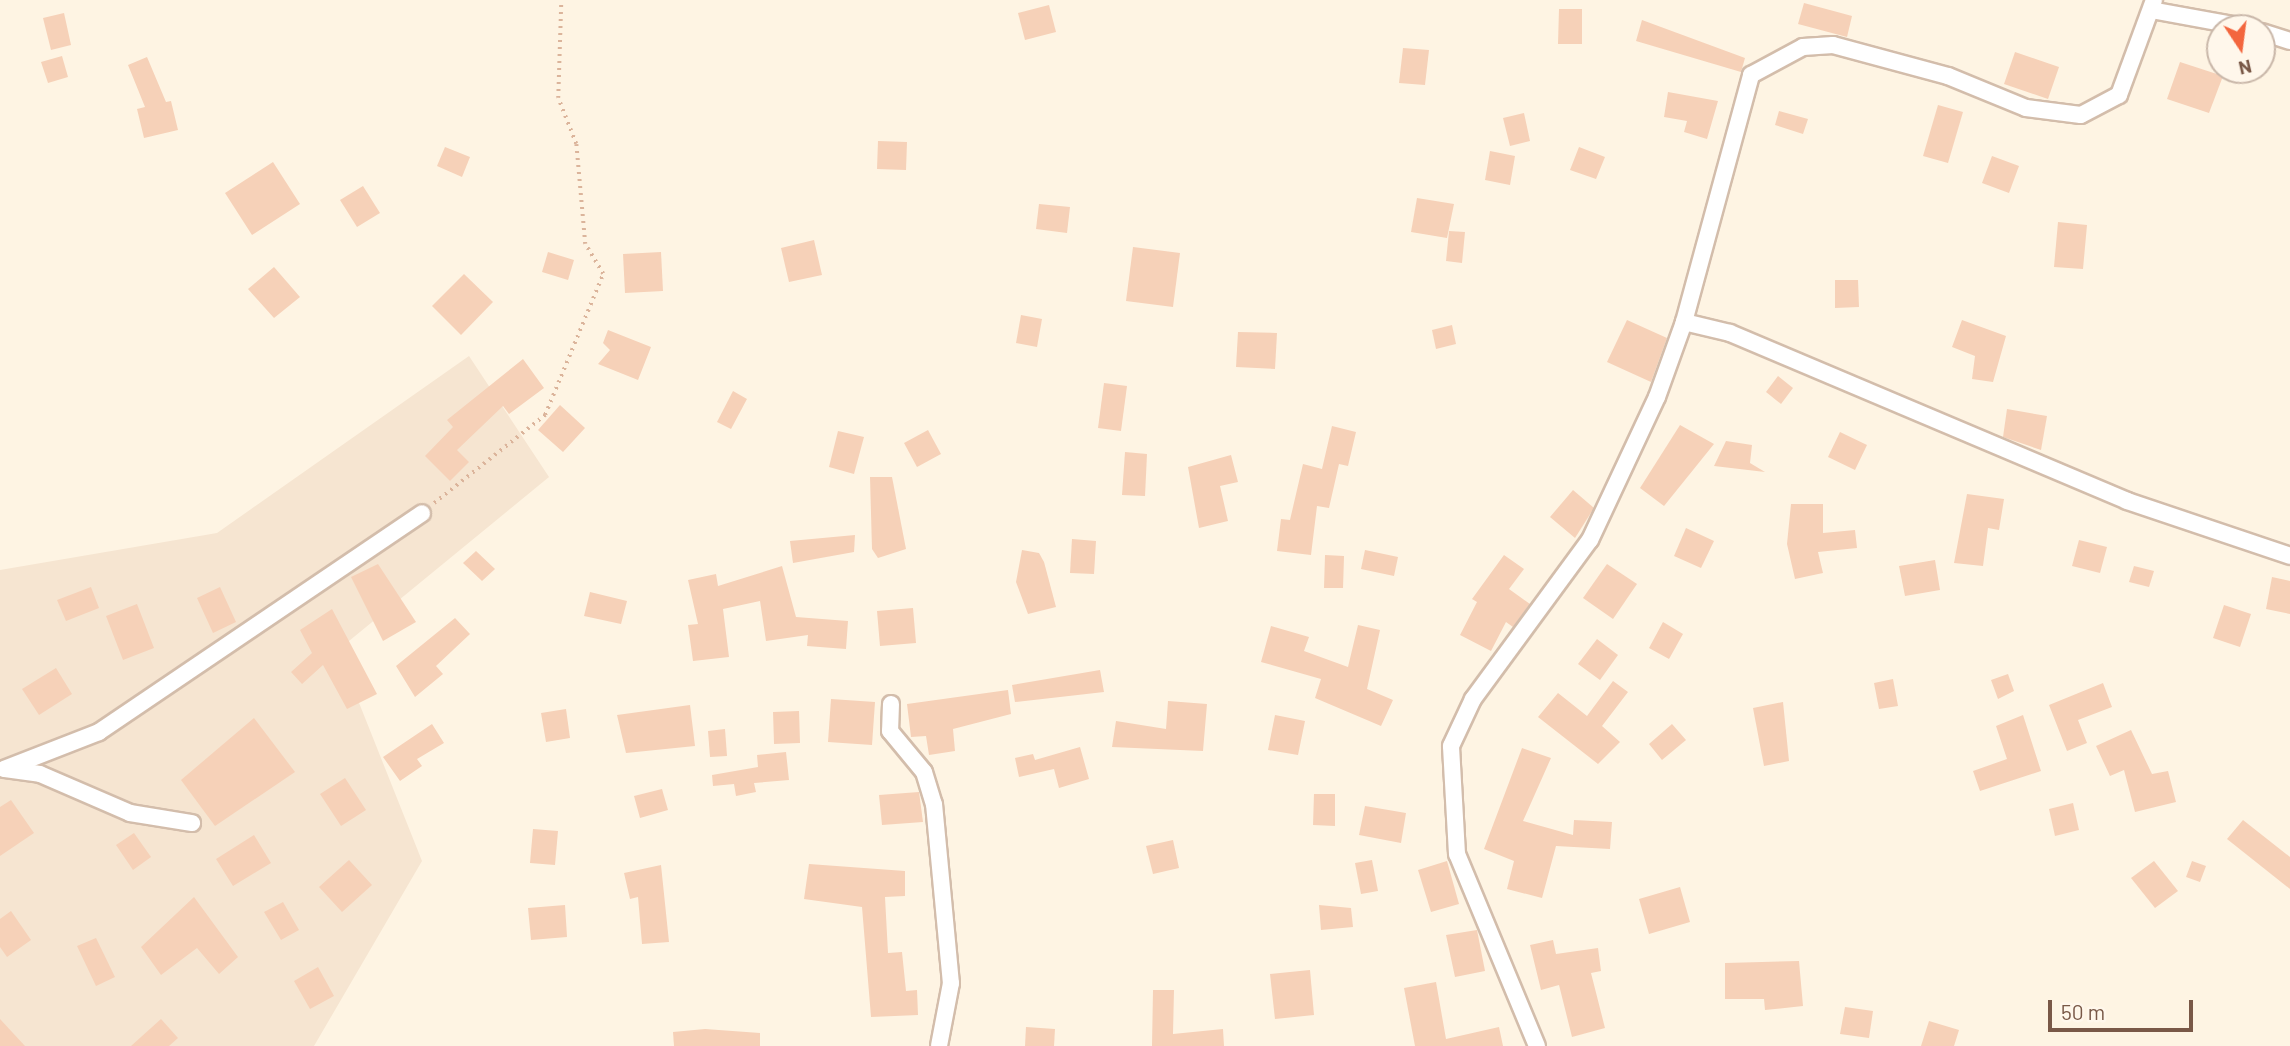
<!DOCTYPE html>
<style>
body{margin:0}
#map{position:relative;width:2290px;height:1046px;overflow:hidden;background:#fef4e3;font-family:Barlow,sans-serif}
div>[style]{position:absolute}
.residential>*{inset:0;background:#f6e5d1}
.building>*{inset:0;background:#f6d1b8}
.path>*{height:3.5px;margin-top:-1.75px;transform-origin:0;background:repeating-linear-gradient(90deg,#dbb49b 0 2px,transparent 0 7px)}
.roads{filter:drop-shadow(2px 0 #d3bdab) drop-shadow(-2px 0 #d3bdab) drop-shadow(0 2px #d3bdab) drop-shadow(0 -2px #d3bdab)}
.street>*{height:16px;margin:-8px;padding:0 8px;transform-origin:8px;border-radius:8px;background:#fff}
span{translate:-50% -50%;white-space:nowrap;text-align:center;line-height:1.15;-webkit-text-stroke:7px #fff7eb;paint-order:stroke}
.north{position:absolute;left:2206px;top:14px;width:70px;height:70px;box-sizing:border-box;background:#fff7eb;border:2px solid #c9b7a9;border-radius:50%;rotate:167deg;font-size:19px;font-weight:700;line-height:28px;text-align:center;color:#795847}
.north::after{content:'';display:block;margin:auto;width:24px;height:32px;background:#f3663e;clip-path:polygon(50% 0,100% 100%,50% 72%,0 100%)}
.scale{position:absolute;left:2048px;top:1000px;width:145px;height:32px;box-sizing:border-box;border:4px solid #795847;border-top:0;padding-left:9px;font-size:21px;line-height:24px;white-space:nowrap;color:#795847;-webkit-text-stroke:5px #fff7eb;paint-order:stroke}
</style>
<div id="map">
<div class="residential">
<i style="clip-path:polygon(469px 356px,549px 477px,338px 650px,422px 861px,314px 1046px,0 1046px,0 570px,217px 533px)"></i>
</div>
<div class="building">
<i style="clip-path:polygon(1804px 3px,1852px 16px,1847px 37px,1798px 24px)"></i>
<i style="clip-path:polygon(1049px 5px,1056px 32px,1025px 40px,1018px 13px)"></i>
<i style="clip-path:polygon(1559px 9px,1582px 9px,1582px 44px,1558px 44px)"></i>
<i style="clip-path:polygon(64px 13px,71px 45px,51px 50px,43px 18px)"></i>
<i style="clip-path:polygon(1642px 20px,1745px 58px,1741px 72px,1636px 41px)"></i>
<i style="clip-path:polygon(1403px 48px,1429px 50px,1425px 85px,1399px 83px)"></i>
<i style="clip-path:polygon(2015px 52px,2059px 67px,2048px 99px,2004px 84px)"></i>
<i style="clip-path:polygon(62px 56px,68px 77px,48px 83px,41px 62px)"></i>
<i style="clip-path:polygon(147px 57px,166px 102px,171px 101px,178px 130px,144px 138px,137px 109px,145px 107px,128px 65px)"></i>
<i style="clip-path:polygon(2180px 62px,2223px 76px,2209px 113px,2167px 99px)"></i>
<i style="clip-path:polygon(1668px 92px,1718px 101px,1707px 139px,1684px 132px,1687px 121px,1664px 117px)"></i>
<i style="clip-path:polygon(1938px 105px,1963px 112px,1948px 163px,1923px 156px)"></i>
<i style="clip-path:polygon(1779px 111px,1808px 119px,1803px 134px,1775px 125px)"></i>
<i style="clip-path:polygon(1524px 113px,1530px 141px,1510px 146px,1503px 118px)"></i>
<i style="clip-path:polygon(878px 141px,907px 142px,906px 170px,877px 169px)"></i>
<i style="clip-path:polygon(445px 147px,470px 157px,462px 177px,437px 166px)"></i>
<i style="clip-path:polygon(1579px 147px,1605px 157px,1596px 179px,1570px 170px)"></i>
<i style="clip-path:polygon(1490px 151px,1515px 156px,1510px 185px,1485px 180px)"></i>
<i style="clip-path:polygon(1992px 156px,2019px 166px,2009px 193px,1982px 183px)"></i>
<i style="clip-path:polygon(273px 162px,300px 204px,252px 235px,225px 193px)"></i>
<i style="clip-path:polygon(363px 186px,380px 213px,357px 227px,340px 200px)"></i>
<i style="clip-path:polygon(1417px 198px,1454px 204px,1447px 238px,1411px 232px)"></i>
<i style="clip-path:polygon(1039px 204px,1070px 207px,1067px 233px,1036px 229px)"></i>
<i style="clip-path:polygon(2058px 222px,2087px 225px,2083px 269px,2054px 267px)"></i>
<i style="clip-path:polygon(1449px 231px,1465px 232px,1462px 263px,1446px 261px)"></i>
<i style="clip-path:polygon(814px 240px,822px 275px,789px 282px,781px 248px)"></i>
<i style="clip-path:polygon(1133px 247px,1180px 253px,1173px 307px,1126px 301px)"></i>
<i style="clip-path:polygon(548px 252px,574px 260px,568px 280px,542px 272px)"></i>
<i style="clip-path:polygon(661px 252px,663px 291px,625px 293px,623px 254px)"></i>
<i style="clip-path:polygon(274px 267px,300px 297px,274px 318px,248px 289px)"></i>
<i style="clip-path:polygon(464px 274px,493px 302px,461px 335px,432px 306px)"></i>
<i style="clip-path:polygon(1835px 280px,1858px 280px,1859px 307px,1835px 308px)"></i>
<i style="clip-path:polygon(1021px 315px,1042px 319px,1037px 347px,1016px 343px)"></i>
<i style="clip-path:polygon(1627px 320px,1667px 338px,1651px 382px,1607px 362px)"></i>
<i style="clip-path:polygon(1962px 320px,2006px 336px,1993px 382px,1972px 379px,1975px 356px,1952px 347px)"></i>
<i style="clip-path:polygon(1452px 325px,1456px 344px,1436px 349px,1432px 330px)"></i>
<i style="clip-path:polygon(608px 330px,651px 347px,638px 380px,598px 364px,610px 350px,603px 343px)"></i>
<i style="clip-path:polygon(1238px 332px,1277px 333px,1275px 369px,1236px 367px)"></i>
<i style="clip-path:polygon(523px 359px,544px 388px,509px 414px,503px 406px,457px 450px,469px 462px,450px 481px,425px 456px,453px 427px,447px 420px)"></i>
<i style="clip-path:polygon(1778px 376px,1793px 388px,1781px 404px,1766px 392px)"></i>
<i style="clip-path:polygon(1104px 383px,1127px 386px,1121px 431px,1098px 428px)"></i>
<i style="clip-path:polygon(733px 391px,747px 399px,731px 429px,717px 422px)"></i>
<i style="clip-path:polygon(560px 405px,585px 428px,563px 452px,538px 430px)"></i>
<i style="clip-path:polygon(2007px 409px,2047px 416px,2041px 450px,2003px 437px)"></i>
<i style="clip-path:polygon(1680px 425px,1714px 444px,1664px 506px,1640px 488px)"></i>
<i style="clip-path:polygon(1332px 426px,1356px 432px,1348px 466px,1339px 464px,1329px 508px,1317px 506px,1311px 555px,1277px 551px,1281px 519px,1290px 520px,1303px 464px,1322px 469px)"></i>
<i style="clip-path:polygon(928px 430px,941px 454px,917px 467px,904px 443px)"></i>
<i style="clip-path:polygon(838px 431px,864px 437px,854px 474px,829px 467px)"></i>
<i style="clip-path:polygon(1840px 432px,1867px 445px,1855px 470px,1828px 457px)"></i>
<i style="clip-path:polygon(1726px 441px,1752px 445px,1750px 463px,1765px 472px,1714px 466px)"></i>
<i style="clip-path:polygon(1125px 452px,1147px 454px,1145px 496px,1122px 495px)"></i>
<i style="clip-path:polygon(1231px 455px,1238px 482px,1220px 486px,1228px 521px,1199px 528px,1188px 467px)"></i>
<i style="clip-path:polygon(870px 477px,892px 477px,906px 549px,878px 558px,872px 549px)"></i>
<i style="clip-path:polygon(1573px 490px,1594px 508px,1575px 538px,1550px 517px)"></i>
<i style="clip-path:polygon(1967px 494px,2004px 499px,1999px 530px,1988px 528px,1983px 566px,1954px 563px)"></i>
<i style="clip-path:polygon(1791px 504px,1823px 504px,1823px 533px,1855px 530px,1857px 548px,1818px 552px,1823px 573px,1795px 579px,1787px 544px)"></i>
<i style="clip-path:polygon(1686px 528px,1714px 541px,1701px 568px,1674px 556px)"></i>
<i style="clip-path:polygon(855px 535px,854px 552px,793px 563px,790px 541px)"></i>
<i style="clip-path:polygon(1072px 539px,1096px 541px,1094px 574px,1070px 573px)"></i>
<i style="clip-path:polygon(2079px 540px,2107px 547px,2100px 573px,2072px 566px)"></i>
<i style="clip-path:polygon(1022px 550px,1039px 553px,1044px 562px,1056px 607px,1028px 614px,1016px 582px)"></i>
<i style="clip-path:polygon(1365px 550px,1398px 557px,1394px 576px,1361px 569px)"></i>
<i style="clip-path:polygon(476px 551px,495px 569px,482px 581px,463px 563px)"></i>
<i style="clip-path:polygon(1325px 555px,1344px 556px,1343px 588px,1324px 588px)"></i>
<i style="clip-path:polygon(1504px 555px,1524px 569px,1509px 589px,1530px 604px,1513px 627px,1506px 622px,1491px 651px,1460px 635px,1477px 602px,1472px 599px)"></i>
<i style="clip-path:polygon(1935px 560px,1940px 590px,1905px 596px,1899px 566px)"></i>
<i style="clip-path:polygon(378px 564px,416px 622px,383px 641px,351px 577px)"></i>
<i style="clip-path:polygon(1607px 564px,1637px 584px,1613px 619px,1583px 598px)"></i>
<i style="clip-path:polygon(782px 566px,796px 617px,848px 621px,846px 649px,807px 646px,808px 635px,766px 641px,760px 601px,723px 609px,729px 657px,693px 661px,688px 625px,698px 624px,688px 580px,716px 574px,718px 586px)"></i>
<i style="clip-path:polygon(2134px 566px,2154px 571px,2149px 587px,2129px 582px)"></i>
<i style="clip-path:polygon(2272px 577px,2290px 581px,2290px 614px,2266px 609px)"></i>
<i style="clip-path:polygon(91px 587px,99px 608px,66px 621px,57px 600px)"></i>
<i style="clip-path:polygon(220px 587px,236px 622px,213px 633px,197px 598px)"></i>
<i style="clip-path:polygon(590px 592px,627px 601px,621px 624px,584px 616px)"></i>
<i style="clip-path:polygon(137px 604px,154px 648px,123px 660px,106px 616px)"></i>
<i style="clip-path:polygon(2224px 605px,2251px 614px,2240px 647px,2213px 638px)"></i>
<i style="clip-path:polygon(913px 608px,916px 643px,880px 646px,877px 611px)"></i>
<i style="clip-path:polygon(332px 609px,377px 694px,347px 709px,323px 665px,302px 684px,291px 672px,312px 653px,300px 630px)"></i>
<i style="clip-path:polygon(455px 618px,470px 634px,436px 666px,443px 674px,415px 697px,396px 666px)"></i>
<i style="clip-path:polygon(1663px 622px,1683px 634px,1669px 659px,1649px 648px)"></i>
<i style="clip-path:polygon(1358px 625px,1380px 630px,1367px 689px,1393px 700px,1381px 726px,1315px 698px,1321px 679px,1261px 662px,1271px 626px,1309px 637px,1304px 651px,1348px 667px)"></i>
<i style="clip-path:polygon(1597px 639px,1618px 655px,1600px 680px,1578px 664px)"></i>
<i style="clip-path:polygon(56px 668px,72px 694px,39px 715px,22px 689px)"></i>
<i style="clip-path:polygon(1100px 670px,1104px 692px,1015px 702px,1012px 685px)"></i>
<i style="clip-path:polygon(2008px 674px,2014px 691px,1998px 699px,1991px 680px)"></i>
<i style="clip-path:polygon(1893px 679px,1898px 706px,1879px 709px,1874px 683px)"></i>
<i style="clip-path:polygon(1613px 681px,1628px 692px,1602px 726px,1620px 742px,1598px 764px,1538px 717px,1558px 693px,1587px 716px)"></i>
<i style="clip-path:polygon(2103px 683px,2112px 707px,2078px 720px,2087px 743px,2067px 751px,2049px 705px)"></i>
<i style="clip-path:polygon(1008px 690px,1011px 714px,953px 729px,955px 751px,929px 755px,926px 736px,911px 737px,907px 704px)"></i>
<i style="clip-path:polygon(831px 699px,875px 702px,872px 745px,828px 742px)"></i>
<i style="clip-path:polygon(1168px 701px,1207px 704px,1203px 751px,1112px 747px,1116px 721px,1166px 729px)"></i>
<i style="clip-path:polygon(1783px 702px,1789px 761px,1764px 766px,1753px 708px)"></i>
<i style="clip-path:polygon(690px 705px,695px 746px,626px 753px,617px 715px)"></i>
<i style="clip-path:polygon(566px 709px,570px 738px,546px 742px,541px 713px)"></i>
<i style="clip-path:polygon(799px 711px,800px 743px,774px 744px,773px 712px)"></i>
<i style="clip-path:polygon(1275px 715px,1305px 721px,1298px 755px,1268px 750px)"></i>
<i style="clip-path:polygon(2023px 715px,2041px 771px,1980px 791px,1973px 771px,2007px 759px,1996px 726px)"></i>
<i style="clip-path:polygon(254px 718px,295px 772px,215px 826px,181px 780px)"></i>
<i style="clip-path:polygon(432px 724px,444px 743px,417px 759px,422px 766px,400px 781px,383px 757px)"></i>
<i style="clip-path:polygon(1672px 724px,1686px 740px,1662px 760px,1649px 744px)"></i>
<i style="clip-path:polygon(725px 729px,727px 756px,710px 757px,708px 731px)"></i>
<i style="clip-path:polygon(2131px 730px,2152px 774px,2168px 771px,2176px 802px,2135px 812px,2124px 770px,2110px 776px,2096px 746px)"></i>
<i style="clip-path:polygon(1080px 747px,1089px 779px,1059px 788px,1054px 769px,1019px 777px,1015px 758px,1033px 754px,1035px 760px)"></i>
<i style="clip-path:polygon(1522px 748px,1551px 758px,1523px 821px,1573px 835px,1574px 820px,1612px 822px,1610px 849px,1556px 846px,1542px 898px,1507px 889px,1514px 861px,1484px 849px)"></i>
<i style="clip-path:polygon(786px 752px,789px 780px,754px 783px,756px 792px,736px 796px,734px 784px,713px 786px,712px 775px,758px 767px,757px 755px)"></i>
<i style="clip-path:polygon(345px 778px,366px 810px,341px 826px,320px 794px)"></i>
<i style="clip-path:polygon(662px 789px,668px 810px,640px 818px,634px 796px)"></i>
<i style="clip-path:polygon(919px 792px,923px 822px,882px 825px,879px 795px)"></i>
<i style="clip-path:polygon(1314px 794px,1335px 794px,1335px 826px,1313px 825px)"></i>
<i style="clip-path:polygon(11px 800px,34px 833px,0 856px,0 807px)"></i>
<i style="clip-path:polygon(2073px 803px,2079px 830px,2055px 836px,2049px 809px)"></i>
<i style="clip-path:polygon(1365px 806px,1406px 813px,1401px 843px,1359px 835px)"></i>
<i style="clip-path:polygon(2243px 820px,2290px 857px,2290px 889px,2227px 839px)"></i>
<i style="clip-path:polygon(533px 829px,558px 831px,555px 865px,530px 863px)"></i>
<i style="clip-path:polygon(134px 833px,151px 857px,133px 870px,116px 845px)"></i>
<i style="clip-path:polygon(254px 835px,271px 863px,233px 886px,216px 859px)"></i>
<i style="clip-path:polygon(1173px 840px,1179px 868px,1153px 874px,1146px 846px)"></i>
<i style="clip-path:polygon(349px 860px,372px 885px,342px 912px,319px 887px)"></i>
<i style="clip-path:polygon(1372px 860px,1378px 891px,1361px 894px,1355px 863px)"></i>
<i style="clip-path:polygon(1447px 861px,1459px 904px,1431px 912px,1418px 870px)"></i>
<i style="clip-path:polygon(2154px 861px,2178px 891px,2155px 908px,2131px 878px)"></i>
<i style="clip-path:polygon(2192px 861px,2206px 866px,2200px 882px,2186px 877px)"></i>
<i style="clip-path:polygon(809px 864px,905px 871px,905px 896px,885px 897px,888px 953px,902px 952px,906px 991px,917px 990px,918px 1015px,871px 1017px,862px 907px,804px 899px)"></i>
<i style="clip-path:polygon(661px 865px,669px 942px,642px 944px,638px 897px,630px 899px,624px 873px)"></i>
<i style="clip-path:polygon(1680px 887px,1690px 922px,1649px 934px,1639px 899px)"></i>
<i style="clip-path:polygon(194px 897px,238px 957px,219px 974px,197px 948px,161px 975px,141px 947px)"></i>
<i style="clip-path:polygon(283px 902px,299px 930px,281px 940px,264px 912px)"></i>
<i style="clip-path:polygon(565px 905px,567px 937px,531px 940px,528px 908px)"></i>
<i style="clip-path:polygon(1319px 905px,1351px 908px,1353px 927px,1321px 930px)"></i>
<i style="clip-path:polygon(11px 911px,31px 940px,7px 957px,0 947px,0 919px)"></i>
<i style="clip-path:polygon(1477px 930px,1485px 971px,1455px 977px,1446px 935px)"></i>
<i style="clip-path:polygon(96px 938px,115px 977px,96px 986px,77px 946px)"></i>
<i style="clip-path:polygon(1553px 940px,1556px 954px,1598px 948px,1601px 971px,1591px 973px,1605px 1028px,1572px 1037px,1559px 985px,1541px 990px,1530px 945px)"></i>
<i style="clip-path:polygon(1799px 961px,1803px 1006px,1765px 1010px,1764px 999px,1725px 999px,1725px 963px)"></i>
<i style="clip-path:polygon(318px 967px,334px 996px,310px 1009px,294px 981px)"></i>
<i style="clip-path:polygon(1310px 970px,1314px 1015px,1275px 1019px,1270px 974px)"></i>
<i style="clip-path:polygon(1436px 982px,1446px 1039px,1499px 1027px,1503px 1046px,1415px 1046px,1404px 988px)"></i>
<i style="clip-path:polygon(1153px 990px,1174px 990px,1173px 1034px,1223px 1029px,1224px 1046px,1152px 1046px)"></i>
<i style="clip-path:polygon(1845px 1007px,1873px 1011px,1869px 1038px,1840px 1034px)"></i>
<i style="clip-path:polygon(0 1019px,25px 1046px,0 1046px)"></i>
<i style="clip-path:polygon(161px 1019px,178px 1038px,169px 1046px,131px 1046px)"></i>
<i style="clip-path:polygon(1929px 1021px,1959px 1030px,1954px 1046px,1921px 1046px)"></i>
<i style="clip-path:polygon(1026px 1027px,1055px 1029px,1054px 1046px,1025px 1046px)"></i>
<i style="clip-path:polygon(705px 1029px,760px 1033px,760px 1046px,674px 1046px,673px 1032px)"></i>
</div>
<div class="path">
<i style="left:434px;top:503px;width:142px;rotate:-38.4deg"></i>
<i style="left:545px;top:415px;width:152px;rotate:-67.6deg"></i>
<i style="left:603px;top:274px;width:35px;rotate:-121deg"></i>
<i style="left:585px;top:244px;width:100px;rotate:-95.1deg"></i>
<i style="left:576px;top:144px;width:49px;rotate:-111.4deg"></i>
<i style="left:558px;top:98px;width:98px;rotate:-88.2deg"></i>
</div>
<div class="roads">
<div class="street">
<i style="left:2151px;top:10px;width:101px;rotate:10.3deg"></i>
<i style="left:2262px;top:32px;width:29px;rotate:18deg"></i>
<i style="left:1684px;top:322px;width:47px;rotate:13.4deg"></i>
<i style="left:1730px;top:333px;width:431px;rotate:22.9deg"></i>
<i style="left:2127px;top:501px;width:172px;rotate:18.6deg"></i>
<i style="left:891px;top:704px;width:27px;rotate:92deg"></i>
<i style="left:890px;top:731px;width:53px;rotate:50.3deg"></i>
<i style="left:924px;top:772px;width:34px;rotate:73deg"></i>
<i style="left:934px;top:804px;width:180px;rotate:84.6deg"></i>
<i style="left:951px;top:983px;width:64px;rotate:100.8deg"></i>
<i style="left:4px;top:769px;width:102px;rotate:-21.3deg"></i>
<i style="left:99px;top:732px;width:390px;rotate:-34.1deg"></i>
<i style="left:5px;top:769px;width:35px;rotate:8deg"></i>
<i style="left:40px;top:774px;width:98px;rotate:23.4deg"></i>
<i style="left:130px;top:813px;width:63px;rotate:9.2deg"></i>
<i style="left:1537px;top:1046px;width:208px;rotate:-112.6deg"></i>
<i style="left:1457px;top:854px;width:108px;rotate:-93.2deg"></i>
<i style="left:1451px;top:746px;width:52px;rotate:-64.9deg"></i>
<i style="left:1473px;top:699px;width:197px;rotate:-53.7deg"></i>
<i style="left:1590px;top:540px;width:158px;rotate:-64.9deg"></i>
<i style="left:1657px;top:397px;width:80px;rotate:-70.2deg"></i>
<i style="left:1684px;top:322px;width:256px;rotate:-74.8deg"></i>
<i style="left:1751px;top:75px;width:59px;rotate:-28.3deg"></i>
<i style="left:1803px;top:47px;width:30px;rotate:-4deg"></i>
<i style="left:1833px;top:45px;width:119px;rotate:15.1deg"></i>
<i style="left:1948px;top:76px;width:84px;rotate:22.3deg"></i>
<i style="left:2026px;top:108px;width:55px;rotate:7.3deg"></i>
<i style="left:2081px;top:115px;width:43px;rotate:-27.8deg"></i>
<i style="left:2119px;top:95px;width:101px;rotate:-69.8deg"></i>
</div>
</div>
<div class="north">N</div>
<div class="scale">50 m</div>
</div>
